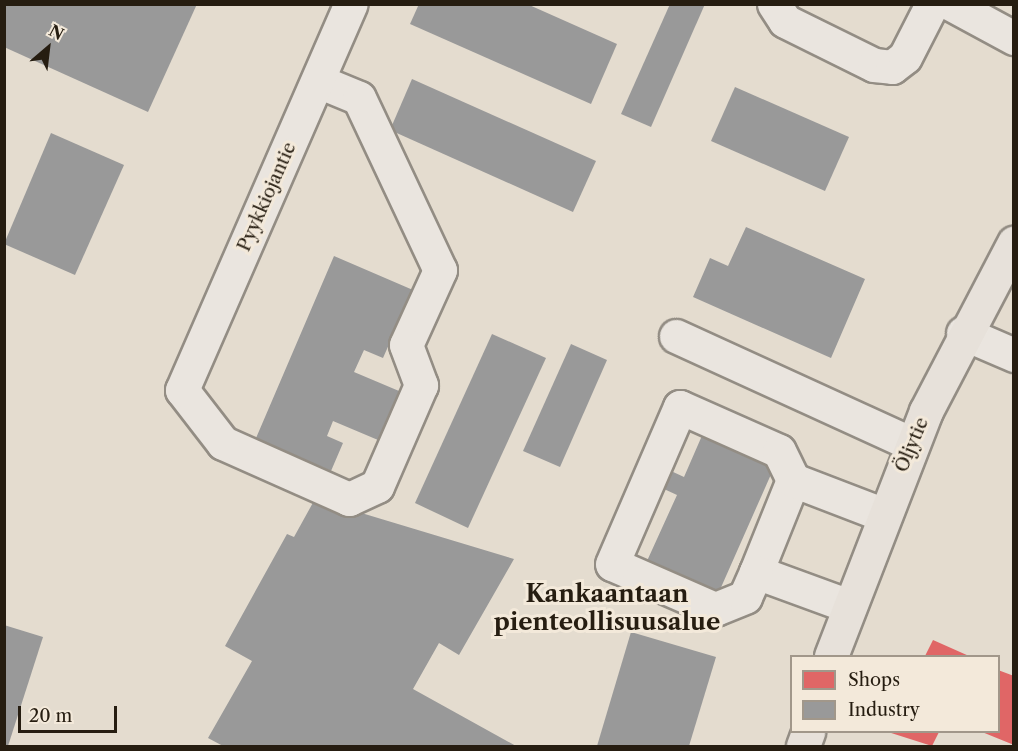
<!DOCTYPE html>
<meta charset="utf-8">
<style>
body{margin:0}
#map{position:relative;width:1018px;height:751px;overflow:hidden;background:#e4dccf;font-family:"Libre Caslon Text",serif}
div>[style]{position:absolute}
.shops>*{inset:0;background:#e06666}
.industry>*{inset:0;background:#999}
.roads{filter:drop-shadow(2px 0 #938d84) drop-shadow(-2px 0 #938d84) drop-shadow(0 2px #938d84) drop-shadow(0 -2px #938d84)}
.minor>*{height:33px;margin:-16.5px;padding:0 16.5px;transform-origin:16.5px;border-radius:16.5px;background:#eae5df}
.major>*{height:33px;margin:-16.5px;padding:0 16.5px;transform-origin:16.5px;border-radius:16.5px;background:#e7e1da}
span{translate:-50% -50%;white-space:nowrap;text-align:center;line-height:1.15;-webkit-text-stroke:6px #f3e9da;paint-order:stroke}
.street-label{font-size:18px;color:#261d11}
.district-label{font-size:24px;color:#261d11;font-weight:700}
.frame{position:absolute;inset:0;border:6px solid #261d11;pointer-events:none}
.legend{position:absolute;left:790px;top:655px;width:210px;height:78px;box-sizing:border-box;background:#f3e9da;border:2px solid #a1978a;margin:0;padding:8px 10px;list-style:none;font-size:18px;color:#261d11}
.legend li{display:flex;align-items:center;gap:12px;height:30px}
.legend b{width:30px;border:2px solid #a1978a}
.north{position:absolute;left:18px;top:18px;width:60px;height:60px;-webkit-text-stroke:4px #f3e9da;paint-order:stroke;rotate:28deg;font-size:16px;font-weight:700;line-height:24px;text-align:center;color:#261d11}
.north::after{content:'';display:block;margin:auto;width:21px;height:27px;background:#261d11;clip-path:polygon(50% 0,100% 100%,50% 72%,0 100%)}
.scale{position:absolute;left:18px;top:706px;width:99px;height:27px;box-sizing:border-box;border:3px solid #261d11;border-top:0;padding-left:8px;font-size:18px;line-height:21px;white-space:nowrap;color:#261d11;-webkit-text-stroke:4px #f3e9da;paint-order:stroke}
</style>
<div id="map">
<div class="shops">
<i style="clip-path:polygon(933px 640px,969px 656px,925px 656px)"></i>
<i style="clip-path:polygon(998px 670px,1014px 676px,1014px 745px,982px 732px,998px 732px)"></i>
<i style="clip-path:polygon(888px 732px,939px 732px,932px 746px)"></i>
</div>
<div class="industry">
<i style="clip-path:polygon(4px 4px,197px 4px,148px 112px,4px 47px)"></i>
<i style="clip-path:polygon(419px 4px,527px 4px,617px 44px,591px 104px,410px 24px)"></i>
<i style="clip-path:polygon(670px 4px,705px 4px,651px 127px,621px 114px)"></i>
<i style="clip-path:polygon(412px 79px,596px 161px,573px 212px,390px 130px)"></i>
<i style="clip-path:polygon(735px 87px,849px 137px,825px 191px,711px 141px)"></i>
<i style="clip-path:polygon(51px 133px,124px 165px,75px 275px,4px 244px)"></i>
<i style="clip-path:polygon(746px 227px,865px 279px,831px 358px,693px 297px,710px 258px,728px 266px)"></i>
<i style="clip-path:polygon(334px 256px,413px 290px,383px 358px,364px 350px,354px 372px,399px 391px,378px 440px,333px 421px,327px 436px,343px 443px,331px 471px,313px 463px,310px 469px,253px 445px)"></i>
<i style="clip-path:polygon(492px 334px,546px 358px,468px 528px,415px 503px)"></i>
<i style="clip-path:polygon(571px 344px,607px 360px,560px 467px,523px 451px)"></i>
<i style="clip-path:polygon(704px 431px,776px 463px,719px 592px,647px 561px,677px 495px,664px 489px,671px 471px,684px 477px)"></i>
<i style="clip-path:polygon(315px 499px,514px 559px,459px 655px,439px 643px,413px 689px,516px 746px,223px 746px,208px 738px,252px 661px,225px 646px,287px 534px,294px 537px)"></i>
<i style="clip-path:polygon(4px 625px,43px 637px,8px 746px,4px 746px)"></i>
<i style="clip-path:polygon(631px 632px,716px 657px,689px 746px,597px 746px)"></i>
</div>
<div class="roads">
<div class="minor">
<i style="left:774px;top:4px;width:20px;rotate:57deg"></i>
<i style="left:785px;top:21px;width:99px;rotate:26.3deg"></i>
<i style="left:874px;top:65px;width:18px;rotate:6deg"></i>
<i style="left:892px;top:67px;width:16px;rotate:-38deg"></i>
<i style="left:905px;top:57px;width:59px;rotate:-63deg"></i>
<i style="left:951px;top:4px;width:72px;rotate:28.4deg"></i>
<i style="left:318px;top:81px;width:44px;rotate:22.5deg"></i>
<i style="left:359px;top:98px;width:190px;rotate:64.8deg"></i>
<i style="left:440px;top:270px;width:82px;rotate:114.4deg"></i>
<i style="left:406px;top:345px;width:43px;rotate:69.4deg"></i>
<i style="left:421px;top:385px;width:110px;rotate:113.5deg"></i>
<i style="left:377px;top:486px;width:31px;rotate:155deg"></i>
<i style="left:349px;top:499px;width:138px;rotate:-156deg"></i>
<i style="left:223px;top:443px;width:67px;rotate:-127.7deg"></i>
<i style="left:182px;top:390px;width:421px;rotate:-66.4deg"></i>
<i style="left:963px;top:333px;width:56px;rotate:23.3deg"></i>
<i style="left:676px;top:336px;width:260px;rotate:24.6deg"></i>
<i style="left:756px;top:572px;width:99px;rotate:-68.1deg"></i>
<i style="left:849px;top:606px;width:99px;rotate:-159.9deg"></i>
<i style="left:756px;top:572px;width:27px;rotate:114deg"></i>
<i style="left:745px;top:597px;width:32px;rotate:158deg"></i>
<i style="left:715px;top:609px;width:112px;rotate:-156.4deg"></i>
<i style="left:612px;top:564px;width:171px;rotate:-66.6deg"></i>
<i style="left:680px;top:407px;width:108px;rotate:24deg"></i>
<i style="left:779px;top:451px;width:32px;rotate:64deg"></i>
<i style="left:793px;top:480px;width:97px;rotate:21deg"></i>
</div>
<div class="major">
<i style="left:831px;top:656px;width:263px;rotate:-68.8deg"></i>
<i style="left:926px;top:411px;width:190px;rotate:-62.4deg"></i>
<i style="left:803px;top:746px;width:15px;rotate:-70deg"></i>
</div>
</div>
<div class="street-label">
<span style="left:267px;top:197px;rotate:-66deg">Pyykkiojantie</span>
<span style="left:912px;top:445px;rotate:-67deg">Öljytie</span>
</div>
<div class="district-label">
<span style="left:607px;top:608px">Kankaantaan<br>pienteollisuusalue</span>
</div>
<div class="frame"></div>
<ul class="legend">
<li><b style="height:16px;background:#e06666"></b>Shops</li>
<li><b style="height:16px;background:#999"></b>Industry</li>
</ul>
<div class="north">N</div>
<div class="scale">20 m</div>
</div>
